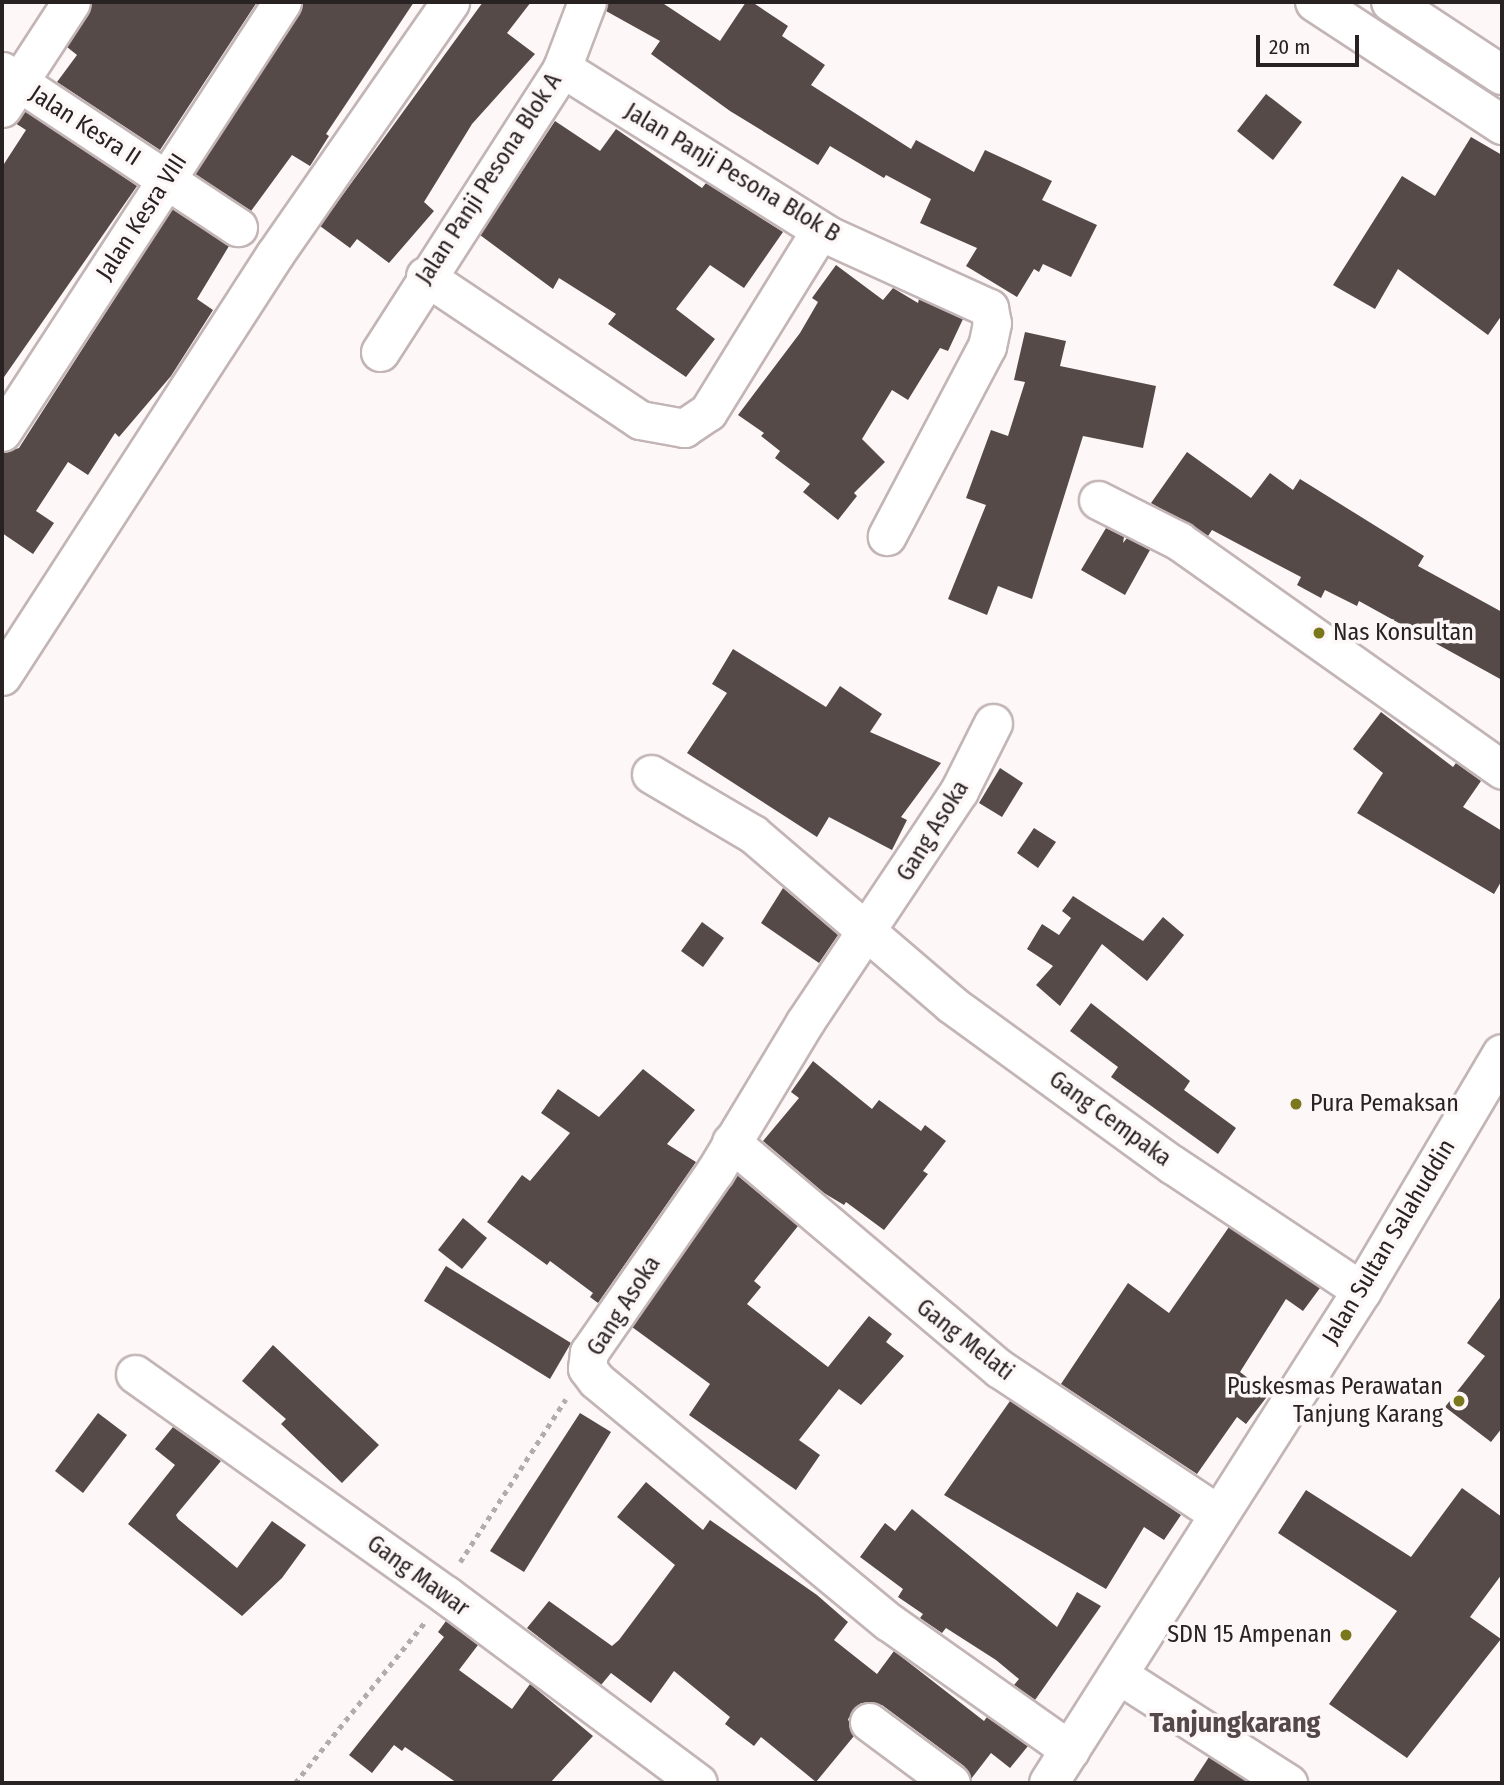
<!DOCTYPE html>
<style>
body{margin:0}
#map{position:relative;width:1504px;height:1785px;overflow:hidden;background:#fdf7f7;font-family:"Fira Sans Condensed",sans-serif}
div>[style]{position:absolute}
.building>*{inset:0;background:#554a47}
.path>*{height:4.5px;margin-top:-2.25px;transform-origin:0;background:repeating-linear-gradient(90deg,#b2acad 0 5px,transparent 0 10px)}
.roads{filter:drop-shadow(2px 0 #c3b5b6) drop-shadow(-2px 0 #c3b5b6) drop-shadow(0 2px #c3b5b6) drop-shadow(0 -2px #c3b5b6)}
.minor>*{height:37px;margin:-18.5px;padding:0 18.5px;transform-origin:18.5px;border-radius:18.5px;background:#fff}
.secondary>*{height:38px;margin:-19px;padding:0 19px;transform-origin:19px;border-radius:19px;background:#fff}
.dots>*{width:19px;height:19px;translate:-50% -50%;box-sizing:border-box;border:4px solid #fdf7f7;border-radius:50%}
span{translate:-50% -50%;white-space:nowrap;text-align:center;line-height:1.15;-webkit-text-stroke:7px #fdf7f7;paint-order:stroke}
.street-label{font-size:24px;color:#282223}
.poi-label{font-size:24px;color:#282223}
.left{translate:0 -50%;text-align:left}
.right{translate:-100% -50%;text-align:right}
.quarter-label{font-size:28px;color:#544848;font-weight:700}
.frame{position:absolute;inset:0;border:4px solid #282223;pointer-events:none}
.scale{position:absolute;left:1256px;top:35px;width:103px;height:32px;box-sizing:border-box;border:4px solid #282223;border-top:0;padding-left:9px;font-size:21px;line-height:24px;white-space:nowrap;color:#282223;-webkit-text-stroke:5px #fdf7f7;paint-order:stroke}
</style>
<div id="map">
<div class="building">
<i style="clip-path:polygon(92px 2px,257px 2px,160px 150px,57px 82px,77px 55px,67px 47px)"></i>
<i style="clip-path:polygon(303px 2px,414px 2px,326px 134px,329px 136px,310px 166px,292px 155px,251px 211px,195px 174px,300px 13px)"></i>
<i style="clip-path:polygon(483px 2px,531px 2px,507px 33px,535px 54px,472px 124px,424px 202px,434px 211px,389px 263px,357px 239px,350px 248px,320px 226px)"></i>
<i style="clip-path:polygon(607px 2px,661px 2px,720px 41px,746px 2px,752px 2px,788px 26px,782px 36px,825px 65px,811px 85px,911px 149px,916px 140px,974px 172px,985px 150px,1052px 181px,1042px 200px,1097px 225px,1071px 277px,1043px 264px,1039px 272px,1034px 269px,1017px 297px,966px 266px,977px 248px,920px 223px,931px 199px,886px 175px,884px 178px,830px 146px,818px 165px,730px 111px,651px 54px,660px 41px,606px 11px)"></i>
<i style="clip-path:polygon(1266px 94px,1302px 122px,1273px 160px,1237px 131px)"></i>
<i style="clip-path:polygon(25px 111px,137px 186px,2px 380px,2px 167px,26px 130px,15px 123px)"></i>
<i style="clip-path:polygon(555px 121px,600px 151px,616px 129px,702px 188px,706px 183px,783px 232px,744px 288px,710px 265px,676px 309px,715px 339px,686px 377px,608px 324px,616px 314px,559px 278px,553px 289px,480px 235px)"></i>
<i style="clip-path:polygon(1471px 137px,1502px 155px,1502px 315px,1488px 335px,1398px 269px,1375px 309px,1333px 285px,1402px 176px,1435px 196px)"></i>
<i style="clip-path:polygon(172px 209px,229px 246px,197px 299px,213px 310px,171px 376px,119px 437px,115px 433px,88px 475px,68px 462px,36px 511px,54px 523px,33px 554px,2px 533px,2px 453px,19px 448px)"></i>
<i style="clip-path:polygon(836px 265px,883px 300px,893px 288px,918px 303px,919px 299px,963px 319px,948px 351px,940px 348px,908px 400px,892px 390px,862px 439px,885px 462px,854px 493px,857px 496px,838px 520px,803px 492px,810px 484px,775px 458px,780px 451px,761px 436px,764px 433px,738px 415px,800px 333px,818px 302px,812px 298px)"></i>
<i style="clip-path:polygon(1025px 332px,1066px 341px,1060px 366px,1156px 386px,1143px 448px,1083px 436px,1032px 599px,998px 586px,987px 615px,948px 599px,986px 505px,966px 498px,991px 430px,1008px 436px,1025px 382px,1014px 380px)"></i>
<i style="clip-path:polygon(1187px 452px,1251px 498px,1270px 473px,1293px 490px,1300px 479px,1424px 556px,1418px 566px,1502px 612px,1502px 680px,1359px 601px,1357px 606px,1325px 590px,1321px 598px,1297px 585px,1301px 577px,1212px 530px,1208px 536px,1151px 503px)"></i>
<i style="clip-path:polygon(1106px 528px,1124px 537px,1123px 543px,1127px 538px,1150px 550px,1125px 595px,1081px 570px)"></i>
<i style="clip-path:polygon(733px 649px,826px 707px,840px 686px,882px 714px,870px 732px,941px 763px,901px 817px,907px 820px,892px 850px,829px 817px,817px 837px,687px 753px,727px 693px,712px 684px)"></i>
<i style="clip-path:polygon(1381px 712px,1453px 767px,1456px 763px,1481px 781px,1463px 807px,1502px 831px,1502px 880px,1494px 894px,1357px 813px,1383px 773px,1353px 749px)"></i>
<i style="clip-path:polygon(1000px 768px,1023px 783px,1002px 817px,979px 803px)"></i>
<i style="clip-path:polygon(1034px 828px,1056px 842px,1038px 868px,1017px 853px)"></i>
<i style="clip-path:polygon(783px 888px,838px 935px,819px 963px,761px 923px)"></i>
<i style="clip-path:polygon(1073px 896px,1143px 941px,1163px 917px,1184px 935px,1147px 981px,1102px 944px,1060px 1006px,1036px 985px,1053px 966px,1027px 949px,1042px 924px,1059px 935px,1071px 918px,1062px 911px)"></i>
<i style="clip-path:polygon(702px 922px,724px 938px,703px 967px,681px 951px)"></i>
<i style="clip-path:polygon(1091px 1003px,1190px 1081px,1184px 1090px,1236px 1128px,1218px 1154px,1111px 1077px,1118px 1067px,1070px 1031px)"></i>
<i style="clip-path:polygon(813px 1061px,872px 1109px,879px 1100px,921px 1131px,925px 1125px,946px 1141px,923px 1171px,928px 1174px,884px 1230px,846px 1202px,844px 1205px,824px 1193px,763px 1141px,799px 1098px,791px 1092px)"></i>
<i style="clip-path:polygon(643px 1069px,695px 1110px,667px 1144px,696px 1162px,598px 1303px,590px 1297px,593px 1293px,550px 1261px,547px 1265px,487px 1222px,522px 1175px,530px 1181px,570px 1133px,541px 1113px,558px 1089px,599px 1117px)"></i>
<i style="clip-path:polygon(737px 1175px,798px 1226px,754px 1281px,761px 1287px,747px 1304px,828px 1367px,869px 1316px,892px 1334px,886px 1342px,904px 1356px,861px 1405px,839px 1389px,799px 1440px,820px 1455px,796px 1490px,689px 1415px,710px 1384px,632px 1327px)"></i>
<i style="clip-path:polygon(463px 1218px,487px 1238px,462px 1269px,438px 1250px)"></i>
<i style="clip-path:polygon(1229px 1227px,1320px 1288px,1303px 1311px,1286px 1299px,1240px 1372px,1269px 1394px,1246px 1424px,1237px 1417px,1197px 1474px,1061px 1384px,1128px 1283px,1169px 1313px)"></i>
<i style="clip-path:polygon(446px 1266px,571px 1343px,550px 1379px,424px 1301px)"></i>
<i style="clip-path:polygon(1502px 1295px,1502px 1428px,1491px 1442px,1445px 1407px,1485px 1356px,1467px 1343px)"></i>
<i style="clip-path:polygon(273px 1345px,379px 1445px,342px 1483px,281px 1424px,286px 1419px,242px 1381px)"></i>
<i style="clip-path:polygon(1010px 1401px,1181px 1515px,1164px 1540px,1144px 1527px,1106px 1589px,944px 1495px)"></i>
<i style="clip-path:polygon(98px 1413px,127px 1435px,83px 1493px,55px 1471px)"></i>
<i style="clip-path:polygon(580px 1413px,611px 1432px,524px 1572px,490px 1551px)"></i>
<i style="clip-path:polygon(173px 1427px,221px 1461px,176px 1515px,178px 1519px,237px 1568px,272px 1521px,306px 1545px,282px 1578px,242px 1616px,128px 1524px,175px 1465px,155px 1449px)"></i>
<i style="clip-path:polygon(646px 1482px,703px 1530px,710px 1520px,817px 1595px,848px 1622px,834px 1640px,877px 1674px,894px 1651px,984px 1721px,987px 1717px,1028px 1746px,1010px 1768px,991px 1753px,971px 1779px,964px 1766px,882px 1705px,861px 1703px,848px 1719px,854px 1736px,816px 1782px,761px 1737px,754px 1746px,725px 1724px,730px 1717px,674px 1671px,651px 1703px,611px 1673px,601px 1685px,527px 1628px,549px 1601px,612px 1646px,619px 1640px,675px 1565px,617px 1517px)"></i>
<i style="clip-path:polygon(1462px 1488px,1502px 1517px,1502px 1574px,1470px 1617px,1501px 1639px,1407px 1758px,1329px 1704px,1397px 1611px,1278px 1533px,1306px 1490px,1411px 1557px)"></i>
<i style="clip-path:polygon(912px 1509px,1057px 1627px,1077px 1592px,1101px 1606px,1035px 1700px,1014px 1685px,1019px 1679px,996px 1660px,946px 1628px,942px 1633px,920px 1618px,923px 1614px,898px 1597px,903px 1589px,860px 1557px,885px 1523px,895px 1531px)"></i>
<i style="clip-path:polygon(446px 1621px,478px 1645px,459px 1670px,512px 1709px,530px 1684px,593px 1736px,550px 1783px,457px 1783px,405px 1747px,402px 1751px,394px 1745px,372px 1773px,349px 1755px,444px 1637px,438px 1632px)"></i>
<i style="clip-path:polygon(1209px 1757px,1249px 1783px,1192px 1783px)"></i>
</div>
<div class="path">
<i style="left:460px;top:1562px;width:194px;rotate:-57deg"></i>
<i style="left:295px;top:1783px;width:206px;rotate:-51.1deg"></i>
</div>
<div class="roads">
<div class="minor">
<i style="left:562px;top:68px;width:314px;rotate:32.1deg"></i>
<i style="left:828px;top:235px;width:177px;rotate:24.4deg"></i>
<i style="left:989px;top:308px;width:15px;rotate:79deg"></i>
<i style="left:992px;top:323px;width:24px;rotate:102deg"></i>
<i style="left:987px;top:346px;width:215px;rotate:117.8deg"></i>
<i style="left:2px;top:71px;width:283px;rotate:33.5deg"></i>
<i style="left:2px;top:108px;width:126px;rotate:-56.9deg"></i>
<i style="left:425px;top:276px;width:259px;rotate:33.8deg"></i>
<i style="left:640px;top:420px;width:45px;rotate:10.3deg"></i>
<i style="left:684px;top:428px;width:29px;rotate:-34deg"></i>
<i style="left:708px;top:412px;width:213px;rotate:-58.3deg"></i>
<i style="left:380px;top:352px;width:337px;rotate:-57.3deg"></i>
<i style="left:562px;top:68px;width:71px;rotate:-69.3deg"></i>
<i style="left:2px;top:432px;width:513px;rotate:-56.93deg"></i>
<i style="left:1098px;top:500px;width:91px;rotate:26.8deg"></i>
<i style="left:1179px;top:541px;width:396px;rotate:35.3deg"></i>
<i style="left:2px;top:676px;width:503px;rotate:-57.1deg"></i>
<i style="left:275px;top:254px;width:307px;rotate:-55.2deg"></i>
<i style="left:993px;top:723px;width:76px;rotate:116.6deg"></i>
<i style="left:959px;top:791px;width:278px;rotate:123.7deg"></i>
<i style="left:805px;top:1022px;width:174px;rotate:121.1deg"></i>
<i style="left:715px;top:1171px;width:221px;rotate:124.8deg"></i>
<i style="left:589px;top:1352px;width:16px;rotate:97deg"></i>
<i style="left:587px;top:1368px;width:15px;rotate:53deg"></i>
<i style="left:596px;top:1380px;width:380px;rotate:39.6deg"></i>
<i style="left:889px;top:1622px;width:222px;rotate:35.3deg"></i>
<i style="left:651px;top:774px;width:118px;rotate:30.5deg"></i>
<i style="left:753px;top:834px;width:261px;rotate:40.6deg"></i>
<i style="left:951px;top:1004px;width:274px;rotate:36deg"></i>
<i style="left:1173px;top:1165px;width:227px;rotate:33.7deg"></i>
<i style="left:731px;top:1142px;width:352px;rotate:40.2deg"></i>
<i style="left:1000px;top:1369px;width:260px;rotate:33.6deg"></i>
<i style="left:135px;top:1374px;width:382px;rotate:35.4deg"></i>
<i style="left:446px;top:1595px;width:314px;rotate:36.7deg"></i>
<i style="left:1119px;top:1675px;width:201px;rotate:32.6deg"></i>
<i style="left:869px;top:1722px;width:102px;rotate:36.6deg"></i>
</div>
<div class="secondary">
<i style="left:1315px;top:2px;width:224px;rotate:33.3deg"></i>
<i style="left:1391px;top:2px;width:133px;rotate:33.3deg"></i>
<i style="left:1049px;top:1783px;width:583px;rotate:-57.54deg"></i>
<i style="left:1362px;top:1291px;width:275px;rotate:-59.4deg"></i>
</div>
</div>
<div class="dots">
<i style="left:1319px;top:633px;background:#7a771c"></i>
<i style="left:1296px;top:1104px;background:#7a771c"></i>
<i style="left:1459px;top:1401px;background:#7a771c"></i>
<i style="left:1346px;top:1635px;background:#7a771c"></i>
</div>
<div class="street-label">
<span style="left:85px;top:126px;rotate:33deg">Jalan Kesra II</span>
<span style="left:732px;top:173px;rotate:31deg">Jalan Panji Pesona Blok B</span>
<span style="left:489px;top:179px;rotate:-57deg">Jalan Panji Pesona Blok A</span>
<span style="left:142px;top:217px;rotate:-57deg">Jalan Kesra VIII</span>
<span style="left:933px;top:831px;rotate:-58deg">Gang Asoka</span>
<span style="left:1110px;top:1119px;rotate:36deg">Gang Cempaka</span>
<span style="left:1389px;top:1242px;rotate:-59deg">Jalan Sultan Salahuddin</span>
<span style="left:624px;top:1306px;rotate:-57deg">Gang Asoka</span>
<span style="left:965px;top:1340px;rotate:38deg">Gang Melati</span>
<span style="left:418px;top:1576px;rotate:36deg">Gang Mawar</span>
</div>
<div class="poi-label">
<span class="left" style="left:1333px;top:633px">Nas Konsultan</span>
<span class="left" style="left:1310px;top:1104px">Pura Pemaksan</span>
<span class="right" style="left:1443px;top:1401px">Puskesmas Perawatan<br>Tanjung Karang</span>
<span class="right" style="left:1332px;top:1635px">SDN 15 Ampenan</span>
</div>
<div class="quarter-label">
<span style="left:1235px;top:1723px">Tanjungkarang</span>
</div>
<div class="frame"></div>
<div class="scale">20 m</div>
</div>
